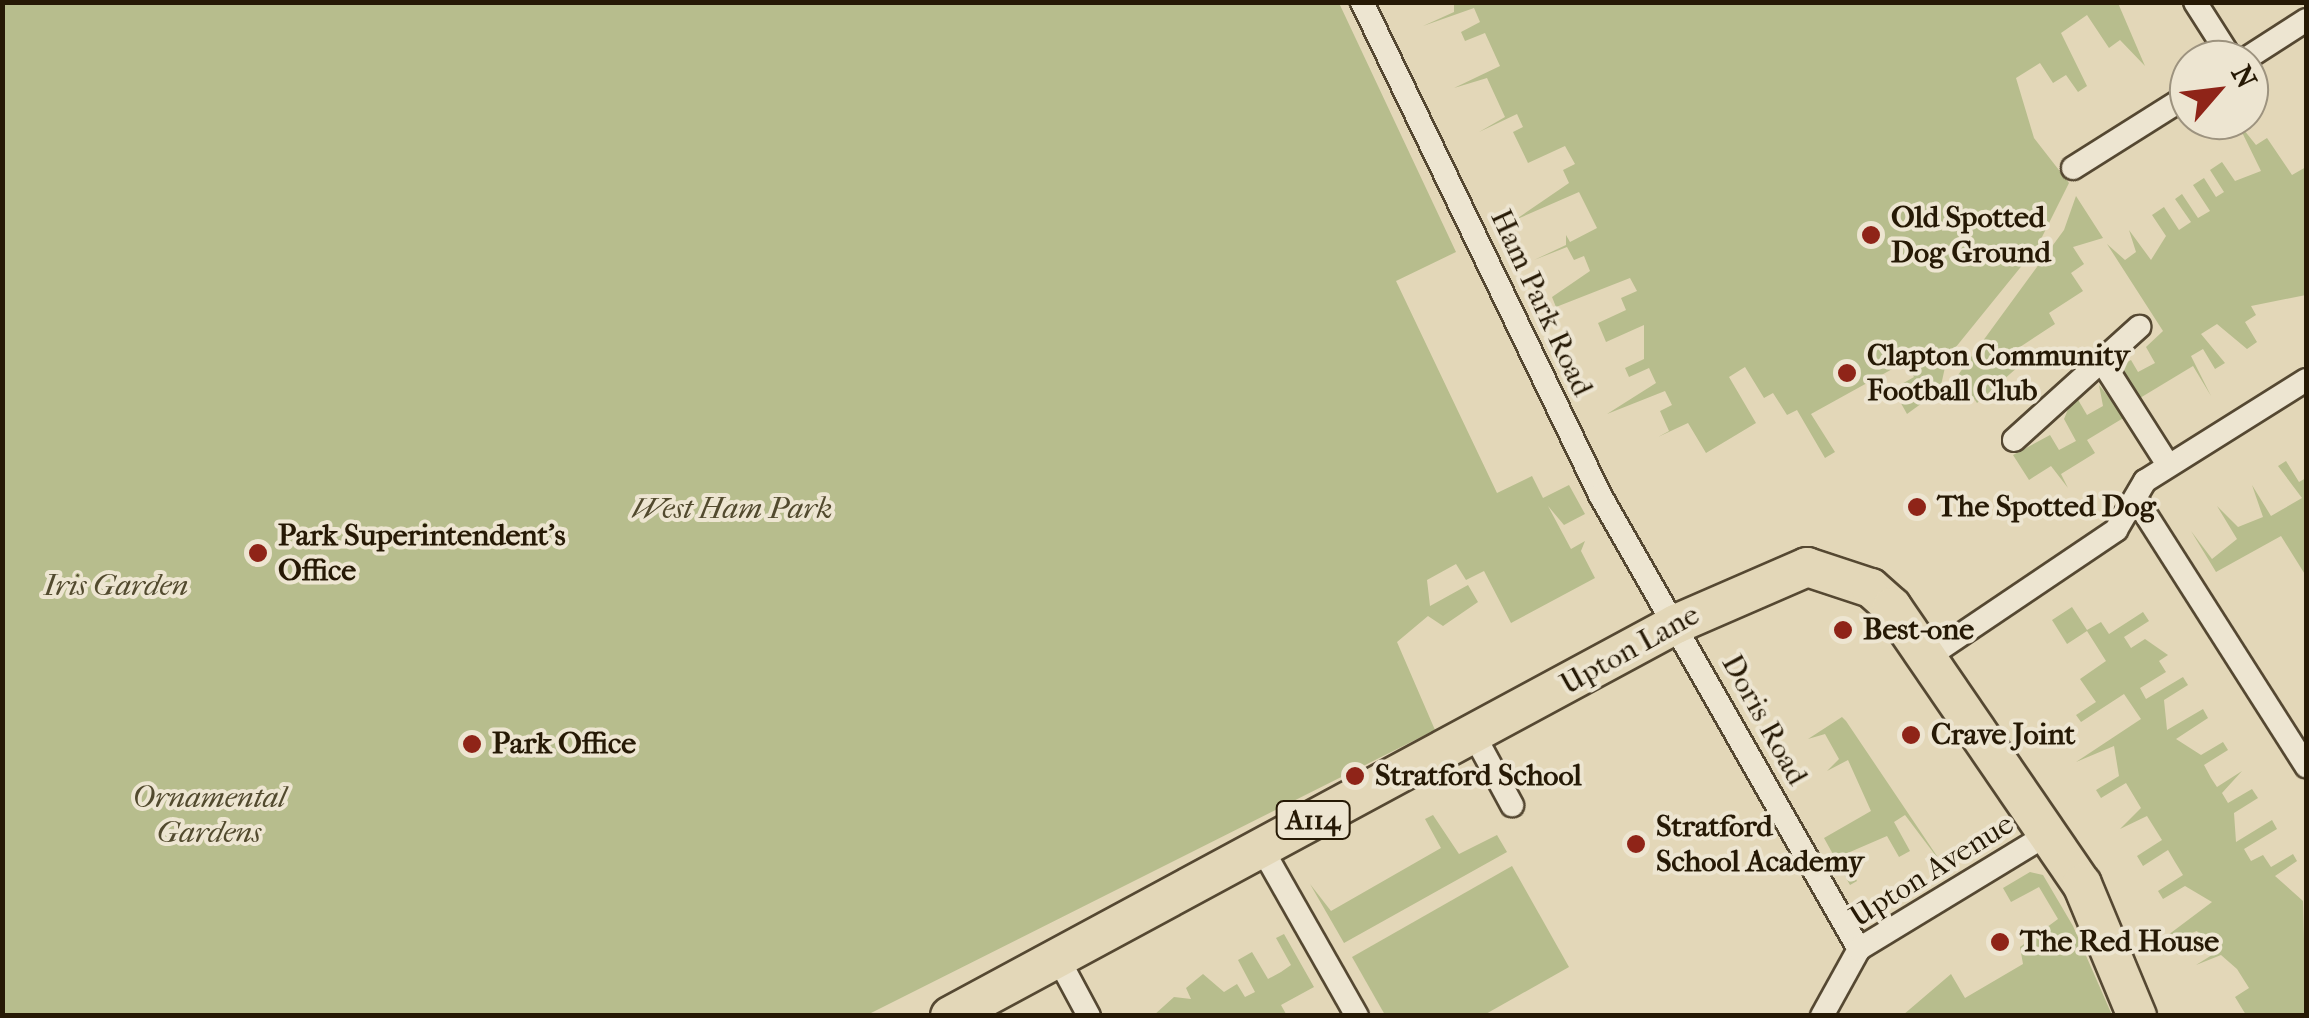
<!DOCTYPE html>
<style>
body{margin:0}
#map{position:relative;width:2309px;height:1018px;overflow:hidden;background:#e3d7b8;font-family:"IM FELL French Canon",serif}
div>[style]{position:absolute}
.green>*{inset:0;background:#b7bd8d}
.roads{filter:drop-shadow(2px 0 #554832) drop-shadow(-2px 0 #554832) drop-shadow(0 2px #554832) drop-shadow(0 -2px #554832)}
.street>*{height:22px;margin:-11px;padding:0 11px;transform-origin:11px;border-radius:11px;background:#ede5d1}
.primary>*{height:38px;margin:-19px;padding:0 19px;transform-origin:19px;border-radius:19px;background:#e3d7b8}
.dots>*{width:28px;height:28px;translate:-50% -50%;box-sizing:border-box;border:5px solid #ede5d1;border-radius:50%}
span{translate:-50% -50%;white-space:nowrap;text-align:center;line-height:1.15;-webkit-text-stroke:8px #ede5d1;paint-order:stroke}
.shield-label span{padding:2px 8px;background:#ede5d1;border:2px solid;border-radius:8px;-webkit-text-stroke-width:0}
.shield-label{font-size:28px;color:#261905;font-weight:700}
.poi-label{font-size:30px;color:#261905;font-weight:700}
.left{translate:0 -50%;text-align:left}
.street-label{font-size:30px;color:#261905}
.park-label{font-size:30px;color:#524a2e;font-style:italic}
.frame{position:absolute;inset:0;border:5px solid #261905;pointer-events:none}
.north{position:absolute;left:2169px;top:40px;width:100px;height:100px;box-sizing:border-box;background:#ede5d1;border:2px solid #9d937f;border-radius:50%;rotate:62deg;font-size:28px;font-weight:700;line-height:40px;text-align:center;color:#261905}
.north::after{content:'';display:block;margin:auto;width:35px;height:45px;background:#8f2418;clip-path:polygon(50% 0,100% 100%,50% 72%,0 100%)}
</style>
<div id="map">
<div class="green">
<i style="clip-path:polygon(1454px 2px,2118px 3px,2145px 66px,2120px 40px,2109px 48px,2087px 15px,2061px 33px,2087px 86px,2078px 92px,2066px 75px,2053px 83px,2040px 63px,2016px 78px,2034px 138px,2069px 183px,2037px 247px,1947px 358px,1940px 390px,1907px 414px,1893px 389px,1914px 377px,1905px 362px,1811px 414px,1835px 452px,1825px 458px,1797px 410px,1787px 415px,1773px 393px,1764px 398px,1745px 367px,1729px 377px,1756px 423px,1706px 453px,1688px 423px,1658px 437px,1669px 431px,1660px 411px,1672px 405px,1665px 391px,1607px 414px,1656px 383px,1649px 368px,1629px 377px,1625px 368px,1644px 359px,1644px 325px,1606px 342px,1598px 323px,1626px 310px,1621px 298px,1637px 291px,1630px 278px,1556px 307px,1552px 297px,1590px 271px,1584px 256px,1574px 260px,1567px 247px,1534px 260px,1566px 245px,1566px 235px,1570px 242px,1597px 228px,1579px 192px,1515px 220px,1569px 183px,1563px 170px,1575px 164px,1565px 146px,1528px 163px,1513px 132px,1523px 127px,1517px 114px,1479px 132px,1505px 117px,1487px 78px,1454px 88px,1500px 66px,1485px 33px,1465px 41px,1461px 32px,1480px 22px,1474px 8px,1423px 26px,1454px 12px)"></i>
<i style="clip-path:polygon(2px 3px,1339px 3px,1456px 252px,1396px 281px,1497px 493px,1532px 476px,1543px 498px,1569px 485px,1585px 514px,1564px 525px,1548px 506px,1571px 549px,1585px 541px,1581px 551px,1595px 578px,1511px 623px,1484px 571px,1466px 580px,1456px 564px,1427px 580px,1430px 606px,1468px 585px,1478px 602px,1443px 626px,1428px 616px,1397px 642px,1435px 730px,867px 1015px,3px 1015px)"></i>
<i style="clip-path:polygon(2236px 120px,2256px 145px,2267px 138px,2292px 175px,2306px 167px,2306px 295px,2251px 306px,2256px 315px,2245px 322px,2257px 342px,2247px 349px,2217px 324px,2201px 334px,2225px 363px,2215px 369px,2203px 349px,2191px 356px,2211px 396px,2193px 366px,2140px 398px,2120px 366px,2131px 360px,2138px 372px,2155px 363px,2146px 347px,2163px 331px,2107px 244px,2125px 260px,2136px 252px,2129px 230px,2151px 260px,2166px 236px,2152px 215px,2164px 207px,2179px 230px,2191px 222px,2175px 199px,2182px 194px,2198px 218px,2210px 211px,2193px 185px,2204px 178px,2216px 197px,2224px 192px,2210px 170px,2222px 162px,2235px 181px,2261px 171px)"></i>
<i style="clip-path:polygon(2076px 196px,2103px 238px,2073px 247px,2084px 264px,2071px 273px,2083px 291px,2049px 313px,2055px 324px,2020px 347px,2027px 359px,1977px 403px,1958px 375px,2064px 230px)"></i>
<i style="clip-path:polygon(2099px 385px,2125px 417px,2087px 440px,2095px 453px,2061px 474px,2068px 488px,2051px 466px,2029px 480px,2013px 455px,2050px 435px,2059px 450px,2076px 441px,2064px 419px,2071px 402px,2077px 398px,2087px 415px,2103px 406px)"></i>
<i style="clip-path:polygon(2286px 461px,2299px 482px,2306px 478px,2306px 576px,2281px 536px,2216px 572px,2191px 531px,2212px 559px,2237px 539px,2217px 506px,2238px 527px,2263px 517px,2252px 485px,2271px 516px,2302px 498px,2278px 466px)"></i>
<i style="clip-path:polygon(2072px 607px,2087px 630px,2101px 622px,2109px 634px,2143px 612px,2149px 621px,2124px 637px,2131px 648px,2145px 639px,2168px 655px,2159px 661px,2166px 672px,2140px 688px,2146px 699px,2183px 677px,2188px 685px,2164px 700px,2167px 730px,2203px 709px,2208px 718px,2176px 739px,2201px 755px,2223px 742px,2228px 750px,2204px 765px,2211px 778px,2217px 787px,2242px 771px,2222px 793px,2228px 803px,2252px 789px,2258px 798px,2234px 813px,2236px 842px,2272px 820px,2277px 829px,2244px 849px,2251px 861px,2263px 855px,2271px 867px,2293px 854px,2297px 861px,2275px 876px,2303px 901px,2306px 1015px,2246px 1015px,2235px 997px,2249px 988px,2237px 969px,2221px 955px,2196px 965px,2212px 955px,2197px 931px,2152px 947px,2212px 902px,2185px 886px,2163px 899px,2158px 891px,2183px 875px,2175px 862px,2168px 850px,2143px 866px,2137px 856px,2162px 840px,2147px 816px,2120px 829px,2141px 808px,2126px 783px,2101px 798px,2096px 790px,2119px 776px,2114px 746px,2076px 762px,2141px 719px,2124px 694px,2081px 722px,2076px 715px,2096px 702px,2080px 679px,2106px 661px,2087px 631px,2067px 644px,2052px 620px)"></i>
<i style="clip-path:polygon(1842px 717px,1846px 721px,1945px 868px,1905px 815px,1894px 822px,1910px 851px,1899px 857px,1887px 836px,1843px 855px,1857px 881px,1850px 885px,1824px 838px,1871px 811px,1848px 760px,1827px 771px,1839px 759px,1825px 734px,1808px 739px)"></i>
<i style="clip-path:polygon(1433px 815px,1459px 854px,1497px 835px,1507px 852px,1344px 943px,1310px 884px,1331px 911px,1441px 848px,1425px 819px)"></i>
<i style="clip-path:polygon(1512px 866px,1569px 967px,1484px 1015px,1385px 1015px,1352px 957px)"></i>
<i style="clip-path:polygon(2030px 872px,2043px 875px,2073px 926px,2112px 1015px,1903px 1015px,1951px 974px,1965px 998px,2023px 964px,2020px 947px,2058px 919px,2039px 887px,2011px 902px,2003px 888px)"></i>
<i style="clip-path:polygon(1284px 934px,1314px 987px,1281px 1005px,1286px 1014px,1154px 1015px,1174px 997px,1191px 999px,1186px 988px,1203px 974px,1224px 992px,1237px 984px,1245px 997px,1255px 992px,1238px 960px,1252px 952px,1268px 979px,1281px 972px,1291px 965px,1276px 938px)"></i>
</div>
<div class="roads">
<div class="street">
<i style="left:1362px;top:2px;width:547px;rotate:64.23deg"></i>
<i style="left:1600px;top:495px;width:523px;rotate:60.3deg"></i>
<i style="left:2195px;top:2px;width:69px;rotate:57.5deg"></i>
<i style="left:2244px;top:60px;width:74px;rotate:-32.8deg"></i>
<i style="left:2073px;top:168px;width:137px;rotate:-32.2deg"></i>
<i style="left:2105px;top:366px;width:117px;rotate:57.5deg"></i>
<i style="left:2014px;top:440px;width:169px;rotate:-42.1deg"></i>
<i style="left:2136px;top:499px;width:317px;rotate:57.5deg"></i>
<i style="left:1928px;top:657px;width:227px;rotate:-34deg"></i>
<i style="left:2116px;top:530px;width:57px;rotate:-59.4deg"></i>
<i style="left:2145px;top:481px;width:190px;rotate:-32.1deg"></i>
<i style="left:1474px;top:735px;width:80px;rotate:61.5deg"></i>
<i style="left:1261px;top:847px;width:194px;rotate:60.4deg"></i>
<i style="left:1059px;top:960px;width:64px;rotate:61.8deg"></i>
<i style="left:1822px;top:1016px;width:77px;rotate:-61.1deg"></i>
<i style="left:1859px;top:949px;width:221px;rotate:-31.3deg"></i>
</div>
<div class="primary">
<i style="left:950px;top:1016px;width:825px;rotate:-28.37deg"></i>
<i style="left:1676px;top:624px;width:143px;rotate:-23.5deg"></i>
<i style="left:1807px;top:567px;width:67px;rotate:18.2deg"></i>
<i style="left:1871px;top:588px;width:28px;rotate:42deg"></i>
<i style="left:1892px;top:607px;width:336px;rotate:55.6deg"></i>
<i style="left:2082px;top:884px;width:143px;rotate:67.4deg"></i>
</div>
</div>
<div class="dots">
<i style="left:1871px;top:235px;background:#8f2418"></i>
<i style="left:1847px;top:373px;background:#8f2418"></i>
<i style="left:1917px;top:507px;background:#8f2418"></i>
<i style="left:258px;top:553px;background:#8f2418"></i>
<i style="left:1843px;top:630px;background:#8f2418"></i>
<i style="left:1911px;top:735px;background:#8f2418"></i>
<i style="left:472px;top:744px;background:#8f2418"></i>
<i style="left:1355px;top:776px;background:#8f2418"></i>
<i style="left:1636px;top:844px;background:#8f2418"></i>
<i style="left:2000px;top:942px;background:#8f2418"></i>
</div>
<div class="shield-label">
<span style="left:1313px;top:820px">A114</span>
</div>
<div class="poi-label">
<span class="left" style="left:1891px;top:235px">Old Spotted<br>Dog Ground</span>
<span class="left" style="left:1867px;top:373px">Clapton Community<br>Football Club</span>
<span class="left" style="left:1937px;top:507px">The Spotted Dog</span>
<span class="left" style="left:278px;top:553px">Park Superintendent's<br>Office</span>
<span class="left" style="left:1863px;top:630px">Best-one</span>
<span class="left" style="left:1931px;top:735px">Crave Joint</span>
<span class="left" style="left:492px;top:744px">Park Office</span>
<span class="left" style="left:1375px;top:776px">Stratford School</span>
<span class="left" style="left:1656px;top:844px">Stratford<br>School Academy</span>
<span class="left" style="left:2020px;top:942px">The Red House</span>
</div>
<div class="street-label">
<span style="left:1541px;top:303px;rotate:65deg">Ham Park Road</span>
<span style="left:1630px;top:650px;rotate:-29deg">Upton Lane</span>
<span style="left:1764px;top:720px;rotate:61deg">Doris Road</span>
<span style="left:1932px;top:871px;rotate:-32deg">Upton Avenue</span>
</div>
<div class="park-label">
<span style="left:732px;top:509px">West Ham Park</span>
<span style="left:116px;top:586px">Iris Garden</span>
<span style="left:209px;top:815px">Ornamental<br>Gardens</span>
</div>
<div class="frame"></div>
<div class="north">N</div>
</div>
